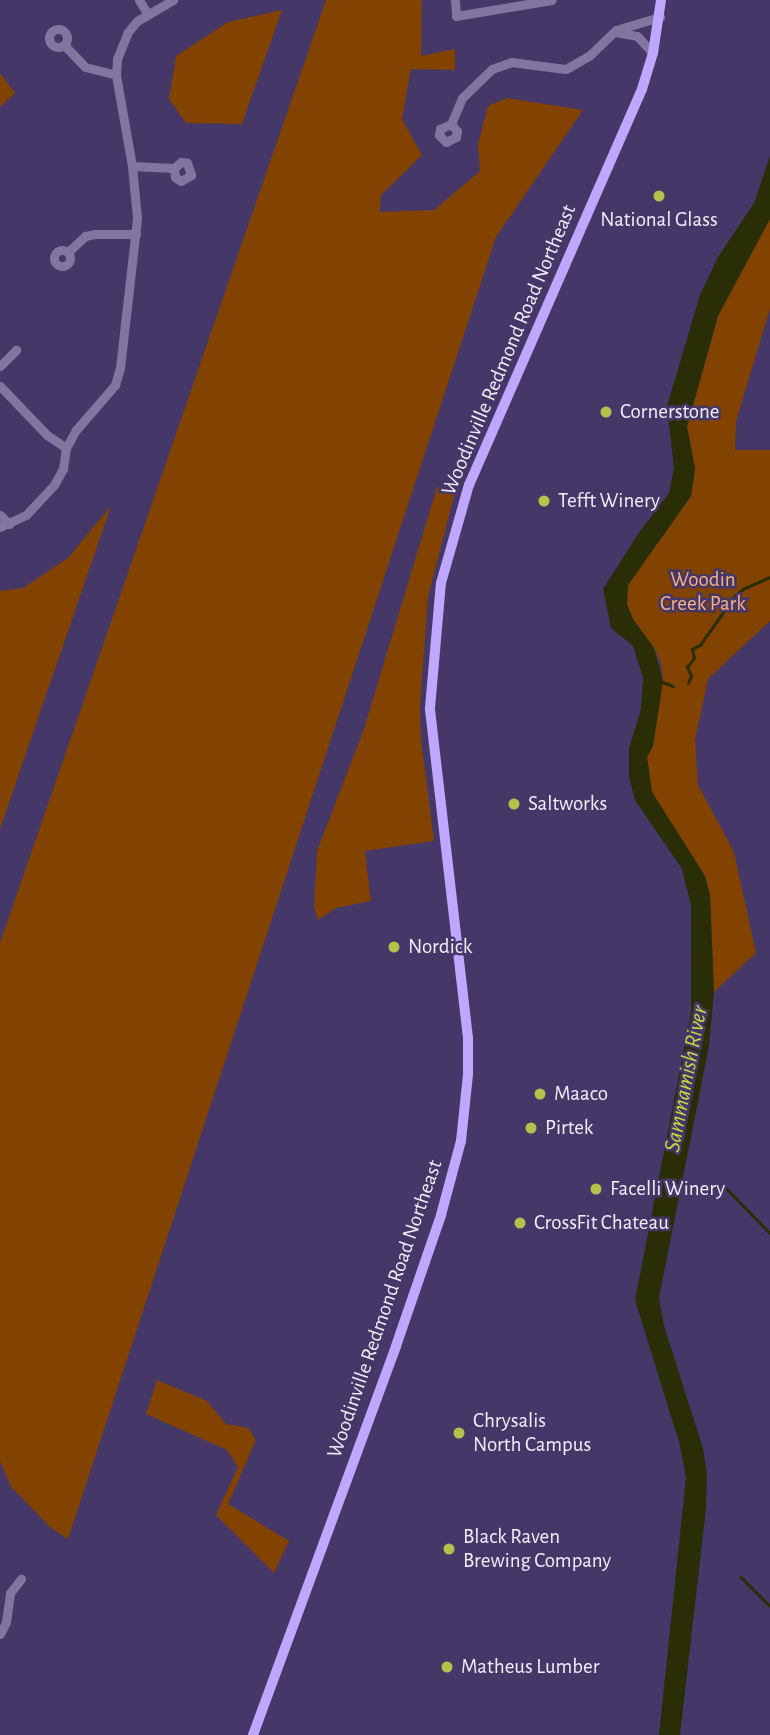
<!DOCTYPE html>
<style>
body{margin:0}
#map{position:relative;width:770px;height:1735px;overflow:hidden;background:#463769;font-family:"Alegreya Sans",sans-serif}
div>[style]{position:absolute}
.green>*{inset:0;background:#824200}
.water>*{inset:0;background:#292e07}
.stream>*{height:2.5px;margin:-1.25px;padding:0 1.25px;transform-origin:1.25px;border-radius:1.25px;background:#292e07}
.minor>*{height:9px;margin:-4.5px;padding:0 4.5px;transform-origin:4.5px;border-radius:4.5px;background:#8076a0}
.minor>.ring{margin:-4.5px;padding:0;box-sizing:content-box;background:none;border:9px solid #8076a0;border-radius:50%}
.major>*{height:10px;margin:-5px;padding:0 5px;transform-origin:5px;border-radius:5px;background:#bea7fd}
.dots>*{width:19px;height:19px;translate:-50% -50%;box-sizing:border-box;border:4px solid #463769;border-radius:50%}
span{translate:-50% -50%;white-space:nowrap;text-align:center;line-height:1.15;-webkit-text-stroke:5px #463769;paint-order:stroke}
.poi-label{font-size:21px;color:#f0eefa}
.left{translate:0 -50%;text-align:left}
.street-label{font-size:21px;color:#f0eefa}
.park-label{font-size:21px;color:#f7b180}
.water-label{font-size:23px;color:#c7d93c;font-style:italic}
</style>
<div id="map">
<div class="green">
<i style="clip-path:polygon(326px 0,422px 0,421px 56px,455px 49px,455px 70px,411px 69px,402px 119px,422px 155px,381px 195px,380px 212px,434px 210px,480px 171px,478px 144px,488px 106px,507px 98px,583px 110px,496px 237px,68px 1539px,50px 1527px,11px 1487px,0 1461px,0 943px)"></i>
<i style="clip-path:polygon(282px 10px,242px 124px,186px 123px,169px 99px,176px 56px,228px 22px)"></i>
<i style="clip-path:polygon(0 73px,15px 93px,0 107px)"></i>
<i style="clip-path:polygon(770px 183px,770px 309px,736px 421px,735px 450px,770px 450px,770px 621px,708px 679px,695px 740px,698px 785px,734px 852px,756px 953px,714px 992px,710px 895px,705px 876px,652px 792px,647px 757px,653px 746px,663px 681px,661px 663px,654px 648px,633px 619px,627px 604px,628px 585px,691px 496px,695px 468px,687px 427px,718px 316px)"></i>
<i style="clip-path:polygon(437px 487px,455px 492px,428px 597px,420px 705px,421px 740px,434px 841px,365px 851px,371px 901px,336px 908px,318px 920px,314px 906px,317px 851px,364px 729px)"></i>
<i style="clip-path:polygon(111px 506px,0 829px,0 591px,23px 588px,68px 558px)"></i>
<i style="clip-path:polygon(157px 1380px,207px 1401px,226px 1424px,248px 1428px,256px 1440px,228px 1504px,289px 1541px,274px 1573px,216px 1515px,238px 1467px,227px 1450px,146px 1414px)"></i>
</div>
<div class="water">
<i style="clip-path:polygon(770px 156px,770px 219px,718px 316px,687px 427px,695px 468px,691px 496px,628px 585px,627px 604px,633px 619px,654px 648px,663px 681px,653px 746px,647px 757px,652px 792px,705px 876px,710px 895px,714px 992px,709px 1046px,659px 1298px,664px 1326px,703px 1448px,707px 1474px,706px 1509px,680px 1735px,659px 1735px,686px 1477px,679px 1442px,635px 1300px,691px 1013px,691px 905px,682px 869px,635px 800px,629px 777px,629px 748px,641px 709px,643px 678px,633px 646px,611px 628px,603px 589px,638px 534px,669px 493px,674px 468px,667px 406px,700px 295px,718px 257px,754px 203px)"></i>
</div>
<div class="stream">
<i style="left:660px;top:681px;width:14px;rotate:21deg"></i>
<i style="left:688px;top:683px;width:8px;rotate:-67deg"></i>
<i style="left:691px;top:676px;width:10px;rotate:-114deg"></i>
<i style="left:687px;top:667px;width:11px;rotate:-52deg"></i>
<i style="left:694px;top:658px;width:9px;rotate:-103deg"></i>
<i style="left:692px;top:649px;width:9px;rotate:-27deg"></i>
<i style="left:700px;top:645px;width:59px;rotate:-54.7deg"></i>
<i style="left:734px;top:597px;width:12px;rotate:-42deg"></i>
<i style="left:743px;top:589px;width:30px;rotate:-24deg"></i>
<i style="left:723px;top:1185px;width:67px;rotate:45.6deg"></i>
<i style="left:741px;top:1577px;width:41px;rotate:45deg"></i>
</div>
<div class="minor">
<i style="left:139px;top:0;width:15px;rotate:58deg"></i>
<i style="left:455px;top:0;width:16px;rotate:86deg"></i>
<i style="left:456px;top:16px;width:97px;rotate:-9.5deg"></i>
<i class="ring" style="left:49px;top:29px;width:9px;height:9px"></i>
<i style="left:615px;top:32px;width:22px;rotate:10deg"></i>
<i style="left:637px;top:36px;width:23px;rotate:47deg"></i>
<i style="left:64px;top:45px;width:30px;rotate:46deg"></i>
<i style="left:85px;top:67px;width:32px;rotate:14deg"></i>
<i style="left:451px;top:124px;width:12px;rotate:156deg"></i>
<i style="left:440px;top:129px;width:6px;rotate:99deg"></i>
<i style="left:439px;top:135px;width:10px;rotate:45deg"></i>
<i style="left:446px;top:142px;width:11px;rotate:-27deg"></i>
<i style="left:456px;top:137px;width:6px;rotate:-81deg"></i>
<i style="left:457px;top:131px;width:9px;rotate:-131deg"></i>
<i style="left:451px;top:124px;width:28px;rotate:-67deg"></i>
<i style="left:462px;top:98px;width:42px;rotate:-44deg"></i>
<i style="left:492px;top:69px;width:20px;rotate:-20deg"></i>
<i style="left:511px;top:62px;width:55px;rotate:7.3deg"></i>
<i style="left:566px;top:69px;width:28px;rotate:-30deg"></i>
<i style="left:590px;top:55px;width:36px;rotate:-44deg"></i>
<i style="left:616px;top:30px;width:46px;rotate:-16.5deg"></i>
<i style="left:132px;top:166px;width:42px;rotate:2.7deg"></i>
<i style="left:174px;top:168px;width:9px;rotate:84deg"></i>
<i style="left:175px;top:177px;width:7px;rotate:34deg"></i>
<i style="left:181px;top:181px;width:12px;rotate:-31deg"></i>
<i style="left:191px;top:175px;width:13px;rotate:-108deg"></i>
<i style="left:187px;top:163px;width:6px;rotate:-171deg"></i>
<i style="left:181px;top:162px;width:9px;rotate:139deg"></i>
<i class="ring" style="left:54px;top:250px;width:7px;height:7px"></i>
<i style="left:68px;top:252px;width:23px;rotate:-43deg"></i>
<i style="left:85px;top:236px;width:10px;rotate:-11deg"></i>
<i style="left:95px;top:234px;width:41px"></i>
<i style="left:0;top:366px;width:23px;rotate:-45deg"></i>
<i style="left:0;top:386px;width:68px;rotate:46.2deg"></i>
<i style="left:47px;top:435px;width:23px;rotate:34deg"></i>
<i style="left:0;top:515px;width:13px;rotate:45deg"></i>
<i style="left:0;top:527px;width:29px;rotate:-25deg"></i>
<i style="left:26px;top:515px;width:41px;rotate:-47deg"></i>
<i style="left:54px;top:485px;width:18px;rotate:-61deg"></i>
<i style="left:63px;top:469px;width:21px;rotate:-82deg"></i>
<i style="left:66px;top:448px;width:21px;rotate:-61deg"></i>
<i style="left:76px;top:430px;width:60px;rotate:-49.1deg"></i>
<i style="left:115px;top:385px;width:18px;rotate:-74deg"></i>
<i style="left:120px;top:368px;width:151px;rotate:-83.5deg"></i>
<i style="left:137px;top:218px;width:52px;rotate:-95.5deg"></i>
<i style="left:132px;top:166px;width:92px;rotate:-100deg"></i>
<i style="left:116px;top:75px;width:16px;rotate:-86deg"></i>
<i style="left:117px;top:59px;width:29px;rotate:-68deg"></i>
<i style="left:128px;top:32px;width:14px;rotate:-51deg"></i>
<i style="left:137px;top:21px;width:42px;rotate:-30.3deg"></i>
<i style="left:0;top:1634px;width:13px;rotate:-63deg"></i>
<i style="left:6px;top:1622px;width:29px;rotate:-82deg"></i>
<i style="left:10px;top:1593px;width:18px;rotate:-52deg"></i>
</div>
<div class="major">
<i style="left:253px;top:1735px;width:414px;rotate:-69.8deg"></i>
<i style="left:396px;top:1346px;width:139px;rotate:-71deg"></i>
<i style="left:441px;top:1215px;width:77px;rotate:-74.9deg"></i>
<i style="left:461px;top:1141px;width:67px;rotate:-84deg"></i>
<i style="left:468px;top:1074px;width:36px;rotate:-90deg"></i>
<i style="left:468px;top:1038px;width:332px;rotate:-96.6deg"></i>
<i style="left:430px;top:708px;width:125px;rotate:-85deg"></i>
<i style="left:441px;top:583px;width:102px;rotate:-74.1deg"></i>
<i style="left:469px;top:485px;width:432px;rotate:-66.4deg"></i>
<i style="left:642px;top:89px;width:38px;rotate:-73deg"></i>
<i style="left:653px;top:53px;width:54px;rotate:-81.4deg"></i>
</div>
<div class="dots">
<i style="left:659px;top:196px;background:#b3c24b"></i>
<i style="left:606px;top:412px;background:#b3c24b"></i>
<i style="left:544px;top:501px;background:#b3c24b"></i>
<i style="left:514px;top:804px;background:#b3c24b"></i>
<i style="left:394px;top:947px;background:#b3c24b"></i>
<i style="left:540px;top:1094px;background:#b3c24b"></i>
<i style="left:531px;top:1128px;background:#b3c24b"></i>
<i style="left:596px;top:1189px;background:#b3c24b"></i>
<i style="left:520px;top:1223px;background:#b3c24b"></i>
<i style="left:459px;top:1433px;background:#b3c24b"></i>
<i style="left:449px;top:1549px;background:#b3c24b"></i>
<i style="left:447px;top:1667px;background:#b3c24b"></i>
</div>
<div class="poi-label">
<span style="left:659px;top:220px">National Glass</span>
<span class="left" style="left:620px;top:412px">Cornerstone</span>
<span class="left" style="left:558px;top:501px">Tefft Winery</span>
<span class="left" style="left:528px;top:804px">Saltworks</span>
<span class="left" style="left:408px;top:947px">Nordick</span>
<span class="left" style="left:554px;top:1094px">Maaco</span>
<span class="left" style="left:545px;top:1128px">Pirtek</span>
<span class="left" style="left:610px;top:1189px">Facelli Winery</span>
<span class="left" style="left:534px;top:1223px">CrossFit Chateau</span>
<span class="left" style="left:473px;top:1433px">Chrysalis<br>North Campus</span>
<span class="left" style="left:463px;top:1549px">Black Raven<br>Brewing Company</span>
<span class="left" style="left:461px;top:1667px">Matheus Lumber</span>
</div>
<div class="street-label">
<span style="left:509px;top:350px;rotate:-67deg">Woodinville Redmond Road Northeast</span>
<span style="left:385px;top:1309px;rotate:-71deg">Woodinville Redmond Road Northeast</span>
</div>
<div class="park-label">
<span style="left:703px;top:592px">Woodin<br>Creek Park</span>
</div>
<div class="water-label">
<span style="left:687px;top:1079px;rotate:-79deg">Sammamish River</span>
</div>
</div>
